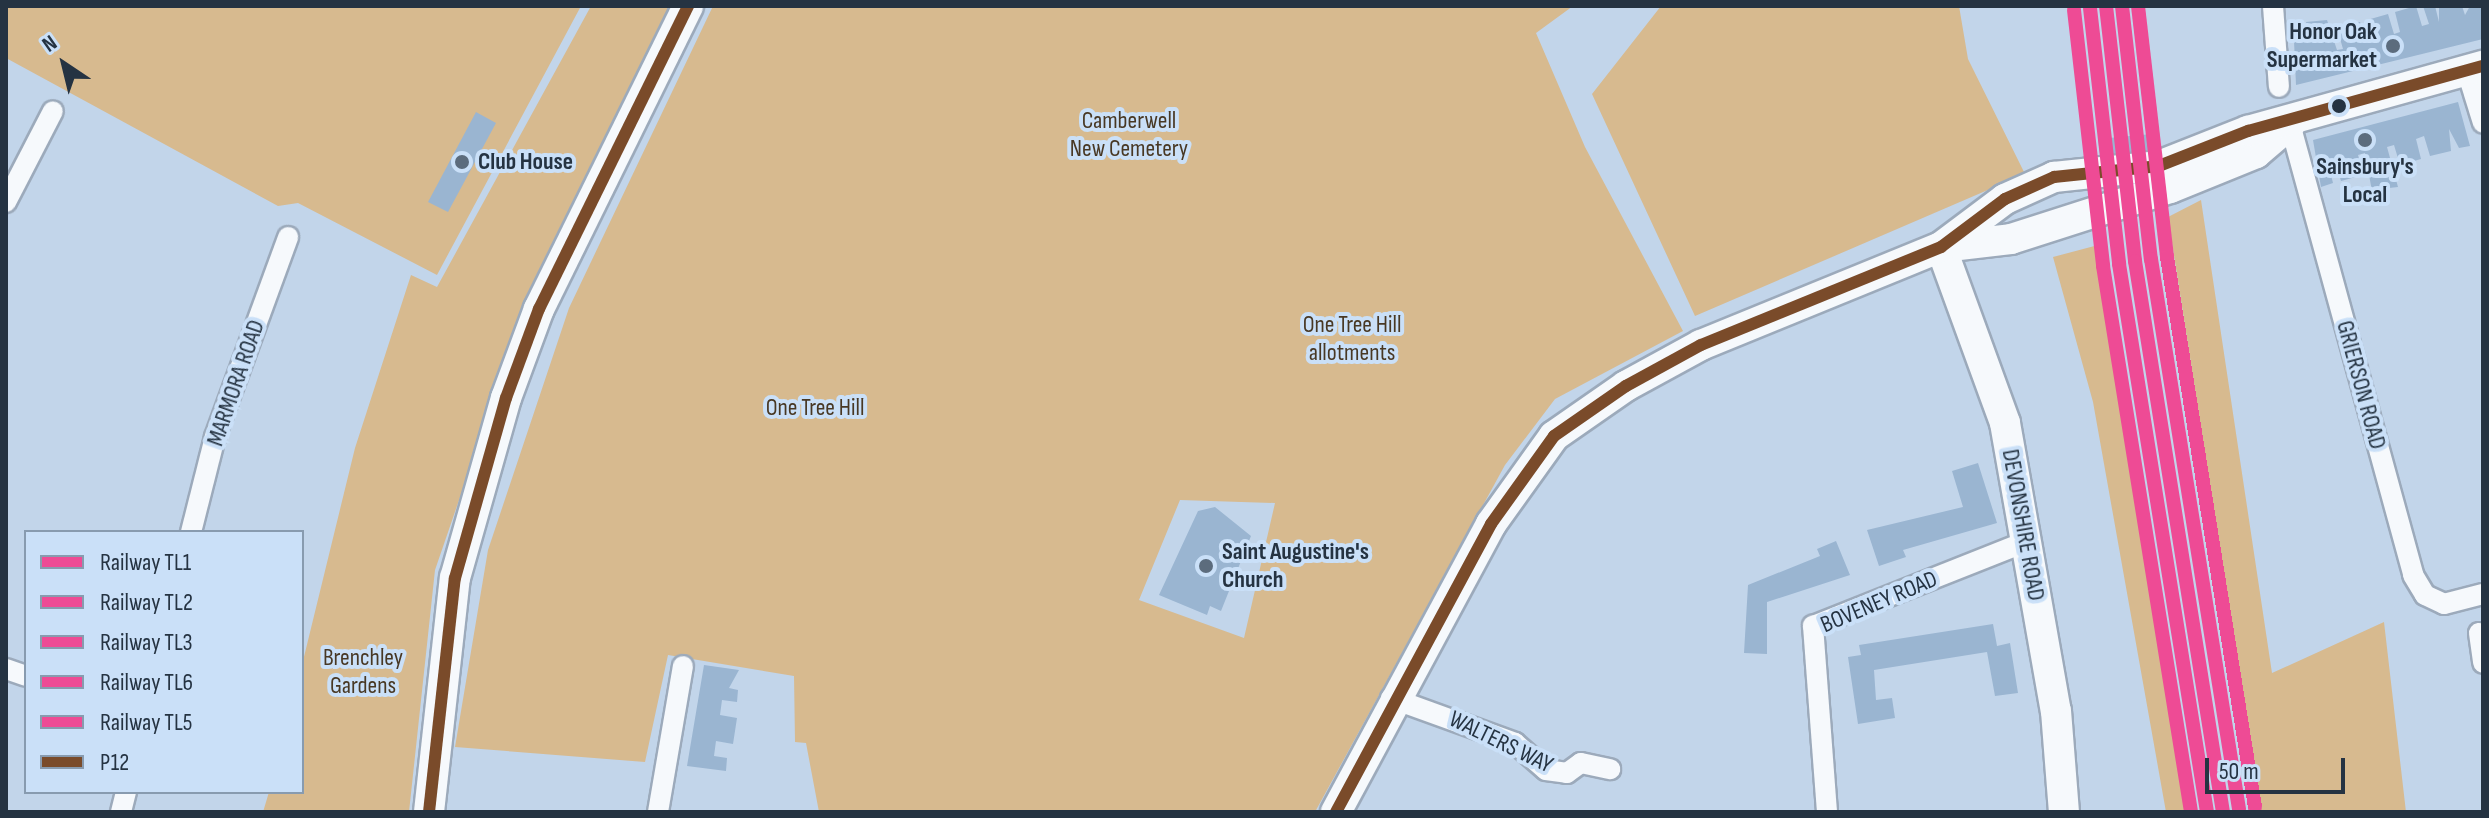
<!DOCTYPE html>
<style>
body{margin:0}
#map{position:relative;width:2489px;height:818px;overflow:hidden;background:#c2d5ea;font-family:"Sofia Sans Condensed",sans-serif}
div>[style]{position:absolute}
.green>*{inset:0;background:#d7ba8f}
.building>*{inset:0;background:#9ab5d1}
.roads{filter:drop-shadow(2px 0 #9caabb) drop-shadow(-2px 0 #9caabb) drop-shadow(0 2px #9caabb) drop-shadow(0 -2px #9caabb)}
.street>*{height:20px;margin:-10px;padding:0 10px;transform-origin:10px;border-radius:10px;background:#f6f9fc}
.secondary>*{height:30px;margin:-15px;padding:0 15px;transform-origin:15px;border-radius:15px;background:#f6f9fc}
.bus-1>*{height:12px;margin:-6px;padding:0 6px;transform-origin:6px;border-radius:6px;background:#7a4b2a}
.rail-1>*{height:14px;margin:-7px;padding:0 7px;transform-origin:7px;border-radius:7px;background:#ee4b95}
.rail-2>*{height:14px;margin:-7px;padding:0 7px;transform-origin:7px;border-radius:7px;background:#ee4b95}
.rail-3>*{height:14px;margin:-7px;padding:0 7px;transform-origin:7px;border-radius:7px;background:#ee4b95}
.rail-4>*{height:14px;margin:-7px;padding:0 7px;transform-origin:7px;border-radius:7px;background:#ee4b95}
.rail-5>*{height:14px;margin:-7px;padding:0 7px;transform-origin:7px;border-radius:7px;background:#ee4b95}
.dots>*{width:22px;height:22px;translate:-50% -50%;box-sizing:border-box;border:4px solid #cae0f8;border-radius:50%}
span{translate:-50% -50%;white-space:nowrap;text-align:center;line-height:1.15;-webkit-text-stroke:8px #cae0f8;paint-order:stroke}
.poi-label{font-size:24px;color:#253342;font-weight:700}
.right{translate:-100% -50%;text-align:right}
.left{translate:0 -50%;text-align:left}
.park-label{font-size:24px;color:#483824}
.street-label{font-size:24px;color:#253342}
.frame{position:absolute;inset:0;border:8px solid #253342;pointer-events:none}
.legend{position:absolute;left:24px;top:530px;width:280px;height:264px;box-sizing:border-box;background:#cae0f8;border:2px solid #889baf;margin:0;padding:10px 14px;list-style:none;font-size:24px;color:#253342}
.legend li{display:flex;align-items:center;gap:16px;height:40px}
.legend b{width:40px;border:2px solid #889baf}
.north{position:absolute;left:24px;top:24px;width:80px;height:80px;-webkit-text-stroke:6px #cae0f8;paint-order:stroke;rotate:325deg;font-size:22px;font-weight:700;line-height:32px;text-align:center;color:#253342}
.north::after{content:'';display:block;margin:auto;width:28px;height:36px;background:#253342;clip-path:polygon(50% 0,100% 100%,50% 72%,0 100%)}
.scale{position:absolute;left:2205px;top:758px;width:140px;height:36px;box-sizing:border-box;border:4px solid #253342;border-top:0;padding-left:10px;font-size:24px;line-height:28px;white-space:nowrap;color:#253342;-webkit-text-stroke:6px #cae0f8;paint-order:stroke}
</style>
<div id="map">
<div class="green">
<i style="clip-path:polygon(6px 6px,581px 6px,437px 275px,298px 203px,278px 206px,6px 58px)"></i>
<i style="clip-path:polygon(591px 6px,674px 6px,490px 410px,435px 570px,409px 812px,263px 812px,269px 792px,302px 792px,302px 665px,355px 448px,411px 275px,437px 287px)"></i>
<i style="clip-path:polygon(evenodd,713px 6px,1573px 6px,1536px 33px,1585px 147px,1683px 331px,1555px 399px,1505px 465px,1315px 812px,819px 812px,806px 743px,795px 742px,794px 676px,668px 655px,645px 762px,455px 747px,488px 550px,569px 308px,713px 6px,1180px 500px,1275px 503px,1244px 638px,1139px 600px,1180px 500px)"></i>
<i style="clip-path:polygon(1661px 6px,1959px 6px,1968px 59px,2025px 174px,1695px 316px,1592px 94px)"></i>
<i style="clip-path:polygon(2201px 200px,2272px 673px,2384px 622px,2406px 812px,2261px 812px,2168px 217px)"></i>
<i style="clip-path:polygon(2102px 244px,2172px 698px,2187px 812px,2166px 812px,2093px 402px,2053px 257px)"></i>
</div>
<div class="building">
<i style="clip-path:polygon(2416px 6px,2422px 26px,2429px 24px,2423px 6px,2435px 6px,2439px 22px,2439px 6px,2462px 6px,2465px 15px,2470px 6px,2483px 6px,2483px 39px,2296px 85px,2294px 41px,2310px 37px,2306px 22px,2327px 20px,2337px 50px,2343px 49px,2337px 28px,2360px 22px,2369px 42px,2367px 20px,2388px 14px,2394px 34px,2400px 32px,2395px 12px)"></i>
<i style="clip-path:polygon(2458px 102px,2470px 146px,2459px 148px,2449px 129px,2451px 151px,2430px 156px,2424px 136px,2416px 139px,2421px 159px,2400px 165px,2394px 145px,2387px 147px,2398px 187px,2380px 189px,2383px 199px,2374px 202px,2365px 153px,2358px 155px,2363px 175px,2341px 181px,2335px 161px,2328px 163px,2333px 183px,2321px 187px,2313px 140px)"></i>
<i style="clip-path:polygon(476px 112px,496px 123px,448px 212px,428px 202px)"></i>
<i style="clip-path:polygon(2152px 134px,2153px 156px,2101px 161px,2098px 139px)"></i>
<i style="clip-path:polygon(1978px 463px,1997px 523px,1903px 550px,1906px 557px,1879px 566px,1867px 530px,1963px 507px,1952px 471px)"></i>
<i style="clip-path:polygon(1215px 507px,1251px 536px,1221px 611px,1210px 606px,1207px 615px,1159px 595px,1198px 511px)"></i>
<i style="clip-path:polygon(1836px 541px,1850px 575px,1767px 602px,1767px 654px,1744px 653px,1748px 585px,1820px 556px,1817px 549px)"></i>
<i style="clip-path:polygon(1993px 624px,1997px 646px,2010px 643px,2018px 693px,1995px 696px,1987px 652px,1874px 670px,1876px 700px,1892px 698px,1895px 718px,1858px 724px,1848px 657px,1861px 655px,1859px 645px)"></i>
<i style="clip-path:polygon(704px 665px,739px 670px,729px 688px,738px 690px,737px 702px,722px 700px,720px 715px,737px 718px,733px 744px,716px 741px,714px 756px,727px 758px,726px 771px,687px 766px)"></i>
</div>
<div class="roads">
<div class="street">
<i style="left:2273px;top:6px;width:81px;rotate:85.8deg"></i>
<i style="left:2467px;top:71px;width:54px;rotate:72.9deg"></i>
<i style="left:2290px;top:124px;width:467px;rotate:74.7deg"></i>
<i style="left:2413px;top:575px;width:23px;rotate:59deg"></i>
<i style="left:2425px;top:595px;width:21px;rotate:25deg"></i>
<i style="left:2444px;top:604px;width:40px;rotate:-14.4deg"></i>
<i style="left:6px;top:202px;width:102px;rotate:-62.7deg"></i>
<i style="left:191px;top:532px;width:98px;rotate:-75.8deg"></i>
<i style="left:215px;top:437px;width:213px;rotate:-69.9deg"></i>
<i style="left:2479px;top:633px;width:30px;rotate:82deg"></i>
<i style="left:6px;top:669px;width:21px;rotate:19deg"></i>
<i style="left:1391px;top:698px;width:132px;rotate:19.9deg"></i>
<i style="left:1515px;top:743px;width:41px;rotate:41.1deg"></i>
<i style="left:1546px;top:770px;width:21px;rotate:8deg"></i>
<i style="left:1567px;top:773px;width:17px;rotate:-36deg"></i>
<i style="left:1581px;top:763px;width:30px;rotate:12deg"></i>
<i style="left:121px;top:812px;width:21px;rotate:-76deg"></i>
<i style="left:658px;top:812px;width:148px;rotate:-80.3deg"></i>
<i style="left:1827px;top:812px;width:187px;rotate:-94.3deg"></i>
<i style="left:1813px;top:626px;width:228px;rotate:-21.6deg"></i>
</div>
<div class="secondary">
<i style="left:1941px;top:247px;width:187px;rotate:70deg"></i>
<i style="left:2005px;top:423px;width:292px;rotate:80deg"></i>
<i style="left:2056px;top:711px;width:101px;rotate:85.5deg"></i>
<i style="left:1942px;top:247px;width:69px;rotate:-6.6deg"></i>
<i style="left:2011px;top:239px;width:167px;rotate:-17.8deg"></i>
<i style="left:2170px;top:188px;width:93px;rotate:-22.1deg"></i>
<i style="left:2256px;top:153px;width:45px;rotate:-40.5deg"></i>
<i style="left:429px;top:812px;width:235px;rotate:-83.7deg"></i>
<i style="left:455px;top:578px;width:187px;rotate:-74.2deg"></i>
<i style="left:506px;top:398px;width:95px;rotate:-69.7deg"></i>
<i style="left:539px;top:309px;width:338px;rotate:-63.8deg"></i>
<i style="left:1336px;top:812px;width:327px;rotate:-61.7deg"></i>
<i style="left:1491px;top:524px;width:108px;rotate:-54.4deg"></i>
<i style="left:1554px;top:436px;width:88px;rotate:-34.8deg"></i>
<i style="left:1626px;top:386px;width:85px;rotate:-28.7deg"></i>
<i style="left:1701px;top:345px;width:259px;rotate:-22.2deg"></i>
<i style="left:1941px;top:247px;width:80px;rotate:-36.9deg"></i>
<i style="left:2005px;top:199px;width:54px;rotate:-24.2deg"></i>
<i style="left:2054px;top:177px;width:106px;rotate:-6deg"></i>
<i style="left:2159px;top:166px;width:96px;rotate:-21.5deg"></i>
<i style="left:2248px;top:131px;width:244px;rotate:-15.5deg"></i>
</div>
</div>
<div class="bus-1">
<i style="left:429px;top:812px;width:235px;rotate:-83.7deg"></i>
<i style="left:455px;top:578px;width:187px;rotate:-74.2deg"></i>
<i style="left:506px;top:398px;width:95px;rotate:-69.7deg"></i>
<i style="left:539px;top:309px;width:338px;rotate:-63.8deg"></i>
<i style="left:1336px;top:812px;width:327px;rotate:-61.7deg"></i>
<i style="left:1491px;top:524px;width:108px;rotate:-54.4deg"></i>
<i style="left:1554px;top:436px;width:88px;rotate:-34.8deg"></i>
<i style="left:1626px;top:386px;width:85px;rotate:-28.7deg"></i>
<i style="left:1701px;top:345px;width:259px;rotate:-22.2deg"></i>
<i style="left:1941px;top:247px;width:80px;rotate:-36.9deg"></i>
<i style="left:2005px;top:199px;width:54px;rotate:-24.2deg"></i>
<i style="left:2054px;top:177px;width:106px;rotate:-6deg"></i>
<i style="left:2159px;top:166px;width:96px;rotate:-21.5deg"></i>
<i style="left:2248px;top:131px;width:244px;rotate:-15.5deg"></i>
</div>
<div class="rail-1">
<i style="left:2106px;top:6px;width:257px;rotate:83.5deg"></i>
<i style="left:2135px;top:261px;width:558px;rotate:80.93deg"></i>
</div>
<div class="rail-2">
<i style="left:2090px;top:8px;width:258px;rotate:83.5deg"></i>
<i style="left:2119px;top:264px;width:555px;rotate:80.88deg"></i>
</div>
<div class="rail-3">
<i style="left:2122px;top:6px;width:255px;rotate:83.5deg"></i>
<i style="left:2151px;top:259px;width:557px;rotate:80.91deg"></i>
</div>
<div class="rail-4">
<i style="left:2074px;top:10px;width:258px;rotate:83.5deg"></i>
<i style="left:2103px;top:266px;width:553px;rotate:80.84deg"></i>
</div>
<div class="rail-5">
<i style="left:2138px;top:6px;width:253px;rotate:83.4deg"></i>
<i style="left:2167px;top:257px;width:557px;rotate:80.91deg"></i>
</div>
<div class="dots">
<i style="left:2393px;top:46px;background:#5c6c7d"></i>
<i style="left:2339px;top:106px;background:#253342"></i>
<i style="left:2365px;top:140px;background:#5c6c7d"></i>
<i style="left:462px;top:162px;background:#5c6c7d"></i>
<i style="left:1206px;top:566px;background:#5c6c7d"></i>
</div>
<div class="poi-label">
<span class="right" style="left:2377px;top:46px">Honor Oak<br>Supermarket</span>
<span class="left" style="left:478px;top:162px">Club House</span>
<span style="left:2365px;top:181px">Sainsbury's<br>Local</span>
<span class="left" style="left:1222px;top:566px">Saint Augustine's<br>Church</span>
</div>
<div class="park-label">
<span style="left:1129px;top:135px">Camberwell<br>New Cemetery</span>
<span style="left:1352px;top:339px">One Tree Hill<br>allotments</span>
<span style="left:815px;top:408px">One Tree Hill</span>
<span style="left:363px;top:672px">Brenchley<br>Gardens</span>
</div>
<div class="street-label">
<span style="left:236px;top:383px;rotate:-71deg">MARMORA ROAD</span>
<span style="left:2361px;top:385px;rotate:75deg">GRIERSON ROAD</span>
<span style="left:2023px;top:525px;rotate:80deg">DEVONSHIRE ROAD</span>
<span style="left:1879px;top:602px;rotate:-23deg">BOVENEY ROAD</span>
<span style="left:1501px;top:742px;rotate:26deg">WALTERS WAY</span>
</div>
<div class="frame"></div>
<ul class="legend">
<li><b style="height:10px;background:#ee4b95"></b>Railway TL1</li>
<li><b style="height:10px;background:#ee4b95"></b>Railway TL2</li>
<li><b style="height:10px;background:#ee4b95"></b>Railway TL3</li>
<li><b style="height:10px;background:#ee4b95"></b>Railway TL6</li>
<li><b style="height:10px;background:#ee4b95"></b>Railway TL5</li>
<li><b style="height:10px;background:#7a4b2a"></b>P12</li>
</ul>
<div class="north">N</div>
<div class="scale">50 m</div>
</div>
